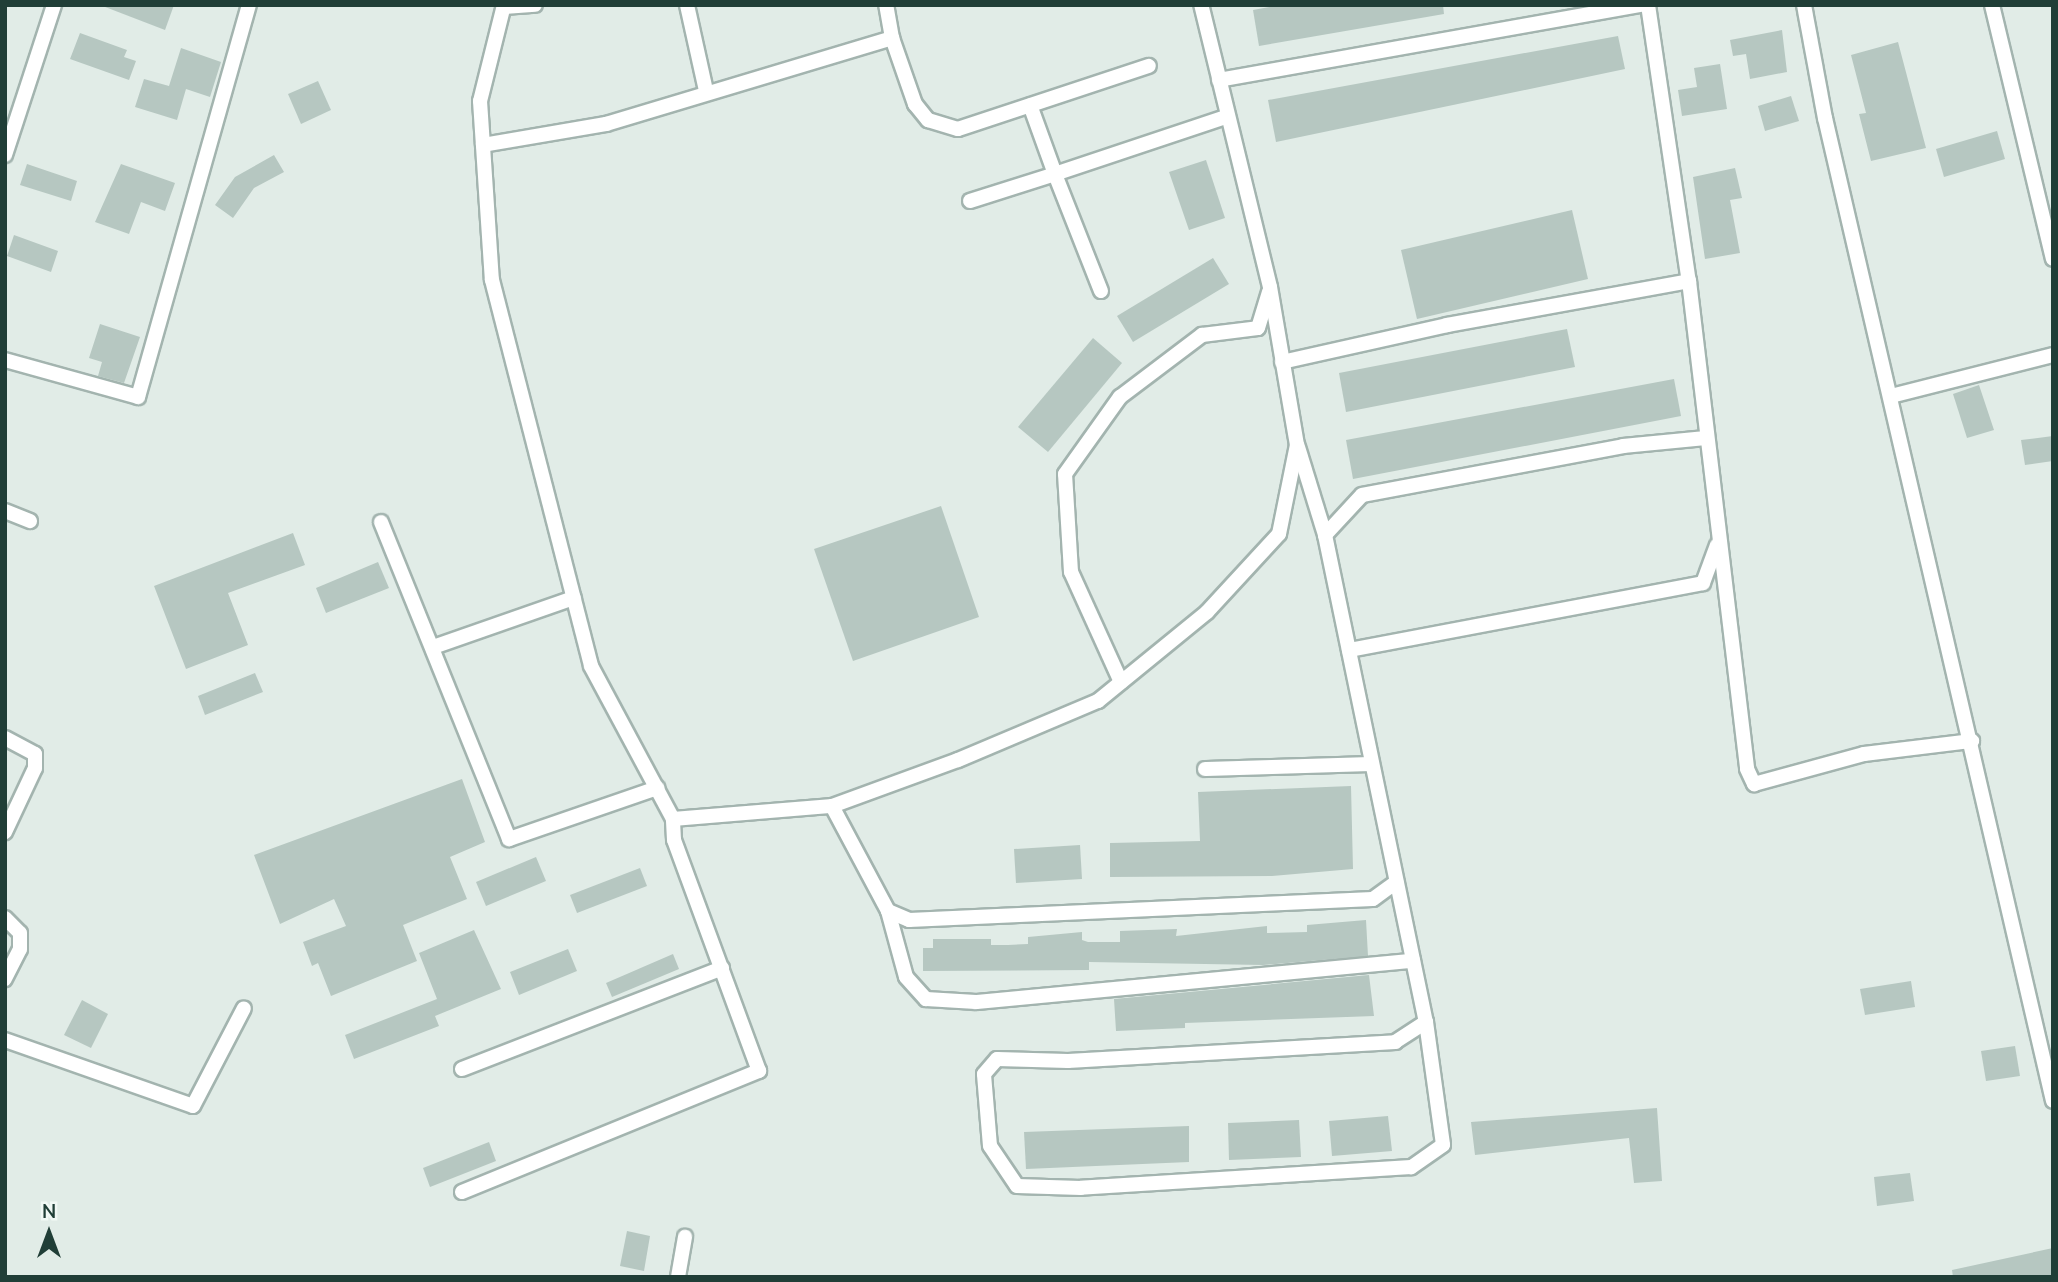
<!DOCTYPE html>
<style>
body{margin:0}
#map{position:relative;width:2058px;height:1282px;overflow:hidden;background:#e1ece7;font-family:"Nunito Sans",sans-serif}
div>[style]{position:absolute}
.building>*{inset:0;background:#b6c7c1}
.roads{filter:drop-shadow(2px 0 #a3b4af) drop-shadow(-2px 0 #a3b4af) drop-shadow(0 2px #a3b4af) drop-shadow(0 -2px #a3b4af)}
.street>*{height:14px;margin:-7px;padding:0 7px;transform-origin:7px;border-radius:7px;background:#fff}
span{translate:-50% -50%;white-space:nowrap;text-align:center;line-height:1.15;-webkit-text-stroke:5px #f1f8f5;paint-order:stroke}
.frame{position:absolute;inset:0;border:7px solid #203e37;pointer-events:none}
.north{position:absolute;left:14px;top:1198px;width:70px;height:70px;-webkit-text-stroke:5px #f1f8f5;paint-order:stroke;rotate:0deg;font-size:19px;font-weight:700;line-height:28px;text-align:center;color:#203e37}
.north::after{content:'';display:block;margin:auto;width:24px;height:32px;background:#203e37;clip-path:polygon(50% 0,100% 100%,50% 72%,0 100%)}
</style>
<div id="map">
<div class="building">
<i style="clip-path:polygon(100px 5px,174px 5px,165px 30px)"></i>
<i style="clip-path:polygon(1281px 5px,1443px 5px,1444px 14px,1259px 46px,1253px 10px)"></i>
<i style="clip-path:polygon(1782px 30px,1787px 72px,1750px 79px,1746px 54px,1733px 56px,1730px 40px)"></i>
<i style="clip-path:polygon(80px 33px,127px 50px,124px 57px,136px 61px,129px 80px,70px 59px)"></i>
<i style="clip-path:polygon(1618px 36px,1625px 69px,1276px 142px,1268px 100px)"></i>
<i style="clip-path:polygon(1898px 42px,1926px 148px,1871px 161px,1859px 114px,1866px 113px,1851px 55px)"></i>
<i style="clip-path:polygon(181px 48px,221px 62px,210px 97px,186px 89px,177px 120px,135px 107px,144px 79px,169px 86px)"></i>
<i style="clip-path:polygon(1720px 64px,1727px 109px,1682px 116px,1678px 90px,1697px 87px,1694px 68px)"></i>
<i style="clip-path:polygon(318px 81px,331px 110px,301px 124px,288px 94px)"></i>
<i style="clip-path:polygon(1791px 96px,1799px 121px,1765px 131px,1758px 106px)"></i>
<i style="clip-path:polygon(1997px 131px,2005px 159px,1944px 177px,1936px 149px)"></i>
<i style="clip-path:polygon(274px 155px,284px 172px,254px 188px,233px 218px,215px 205px,235px 177px)"></i>
<i style="clip-path:polygon(1206px 160px,1225px 218px,1189px 230px,1169px 172px)"></i>
<i style="clip-path:polygon(27px 164px,77px 181px,71px 201px,20px 185px)"></i>
<i style="clip-path:polygon(121px 164px,175px 183px,165px 211px,141px 202px,129px 234px,95px 222px)"></i>
<i style="clip-path:polygon(1735px 168px,1742px 198px,1730px 200px,1740px 253px,1705px 259px,1693px 177px)"></i>
<i style="clip-path:polygon(1572px 210px,1588px 279px,1417px 319px,1401px 250px)"></i>
<i style="clip-path:polygon(14px 235px,58px 251px,51px 272px,7px 256px)"></i>
<i style="clip-path:polygon(1213px 258px,1229px 284px,1133px 342px,1117px 316px)"></i>
<i style="clip-path:polygon(100px 324px,140px 337px,124px 383px,98px 376px,102px 362px,89px 358px)"></i>
<i style="clip-path:polygon(1567px 329px,1575px 367px,1346px 412px,1339px 373px)"></i>
<i style="clip-path:polygon(1093px 338px,1122px 363px,1048px 452px,1018px 427px)"></i>
<i style="clip-path:polygon(1674px 379px,1681px 416px,1353px 479px,1346px 440px)"></i>
<i style="clip-path:polygon(1979px 385px,1994px 430px,1967px 438px,1953px 394px)"></i>
<i style="clip-path:polygon(2053px 436px,2053px 461px,2025px 465px,2021px 440px)"></i>
<i style="clip-path:polygon(941px 506px,979px 617px,853px 661px,814px 549px)"></i>
<i style="clip-path:polygon(293px 533px,305px 565px,228px 593px,248px 645px,186px 669px,154px 586px)"></i>
<i style="clip-path:polygon(378px 562px,389px 588px,326px 613px,316px 588px)"></i>
<i style="clip-path:polygon(255px 673px,263px 692px,205px 715px,198px 696px)"></i>
<i style="clip-path:polygon(462px 779px,485px 842px,450px 857px,467px 899px,403px 925px,417px 961px,331px 996px,318px 963px,312px 966px,303px 942px,346px 926px,334px 899px,280px 924px,254px 855px)"></i>
<i style="clip-path:polygon(1351px 786px,1353px 869px,1272px 876px,1110px 877px,1110px 843px,1200px 841px,1198px 792px)"></i>
<i style="clip-path:polygon(1080px 845px,1082px 879px,1016px 883px,1014px 849px)"></i>
<i style="clip-path:polygon(536px 857px,546px 881px,486px 906px,476px 882px)"></i>
<i style="clip-path:polygon(640px 868px,647px 886px,577px 913px,570px 895px)"></i>
<i style="clip-path:polygon(1366px 920px,1368px 956px,1263px 965px,1089px 962px,1089px 970px,923px 971px,923px 948px,933px 948px,933px 939px,991px 939px,991px 945px,1008px 945px,1028px 944px,1028px 937px,1082px 932px,1082px 940px,1088px 942px,1120px 942px,1120px 931px,1177px 929px,1176px 936px,1267px 926px,1267px 933px,1307px 932px,1307px 925px)"></i>
<i style="clip-path:polygon(474px 930px,501px 989px,435px 1016px,439px 1026px,354px 1059px,345px 1035px,437px 999px,419px 953px)"></i>
<i style="clip-path:polygon(568px 949px,577px 971px,519px 995px,510px 972px)"></i>
<i style="clip-path:polygon(673px 954px,679px 969px,612px 997px,606px 983px)"></i>
<i style="clip-path:polygon(1369px 975px,1374px 1016px,1185px 1023px,1185px 1028px,1116px 1031px,1114px 999px)"></i>
<i style="clip-path:polygon(1911px 981px,1915px 1007px,1865px 1015px,1860px 989px)"></i>
<i style="clip-path:polygon(82px 1000px,108px 1014px,91px 1048px,64px 1035px)"></i>
<i style="clip-path:polygon(2015px 1046px,2020px 1076px,1986px 1081px,1981px 1051px)"></i>
<i style="clip-path:polygon(1657px 1108px,1662px 1181px,1634px 1183px,1629px 1138px,1475px 1155px,1471px 1122px)"></i>
<i style="clip-path:polygon(1388px 1116px,1392px 1151px,1332px 1156px,1329px 1121px)"></i>
<i style="clip-path:polygon(1299px 1120px,1301px 1157px,1229px 1160px,1228px 1123px)"></i>
<i style="clip-path:polygon(1189px 1126px,1189px 1162px,1026px 1169px,1024px 1132px)"></i>
<i style="clip-path:polygon(489px 1142px,496px 1161px,430px 1187px,423px 1168px)"></i>
<i style="clip-path:polygon(1910px 1173px,1914px 1201px,1877px 1206px,1874px 1177px)"></i>
<i style="clip-path:polygon(627px 1231px,650px 1236px,644px 1271px,620px 1266px)"></i>
<i style="clip-path:polygon(2053px 1248px,2053px 1275px,1953px 1277px,1952px 1270px)"></i>
</div>
<div class="roads">
<div class="street">
<i style="left:504px;top:5px;width:99px;rotate:104deg"></i>
<i style="left:480px;top:101px;width:179px;rotate:86.2deg"></i>
<i style="left:492px;top:280px;width:398px;rotate:75.6deg"></i>
<i style="left:591px;top:666px;width:174px;rotate:61.8deg"></i>
<i style="left:673px;top:819px;width:160px;rotate:-4.7deg"></i>
<i style="left:832px;top:806px;width:134px;rotate:-20.1deg"></i>
<i style="left:958px;top:760px;width:152px;rotate:-22.9deg"></i>
<i style="left:1098px;top:701px;width:141px;rotate:-39.2deg"></i>
<i style="left:1207px;top:612px;width:106px;rotate:-47.3deg"></i>
<i style="left:1279px;top:534px;width:91px;rotate:-78.6deg"></i>
<i style="left:1297px;top:445px;width:160px;rotate:-99.7deg"></i>
<i style="left:1270px;top:287px;width:290px;rotate:-103.7deg"></i>
<i style="left:687px;top:5px;width:88px;rotate:77.5deg"></i>
<i style="left:1648px;top:5px;width:279px;rotate:81.6deg"></i>
<i style="left:1689px;top:281px;width:491px;rotate:83.2deg"></i>
<i style="left:1747px;top:769px;width:17px;rotate:65deg"></i>
<i style="left:1754px;top:784px;width:114px;rotate:-15.3deg"></i>
<i style="left:1864px;top:754px;width:109px;rotate:-6.9deg"></i>
<i style="left:1804px;top:5px;width:115px;rotate:79.5deg"></i>
<i style="left:1825px;top:118px;width:1009px;rotate:76.94deg"></i>
<i style="left:1992px;top:5px;width:261px;rotate:76.5deg"></i>
<i style="left:504px;top:7px;width:31px;rotate:-4deg"></i>
<i style="left:892px;top:38px;width:70px;rotate:70.8deg"></i>
<i style="left:915px;top:104px;width:21px;rotate:51deg"></i>
<i style="left:928px;top:120px;width:31px;rotate:17deg"></i>
<i style="left:958px;top:129px;width:201px;rotate:-18.3deg"></i>
<i style="left:1219px;top:80px;width:430px;rotate:-10.1deg"></i>
<i style="left:483px;top:145px;width:125px;rotate:-9.7deg"></i>
<i style="left:606px;top:124px;width:299px;rotate:-16.7deg"></i>
<i style="left:892px;top:38px;width:34px;rotate:-100deg"></i>
<i style="left:5px;top:155px;width:158px;rotate:-71.9deg"></i>
<i style="left:970px;top:201px;width:89px;rotate:-17.6deg"></i>
<i style="left:1055px;top:174px;width:73px;rotate:-109.9deg"></i>
<i style="left:1101px;top:291px;width:126px;rotate:-111.5deg"></i>
<i style="left:1055px;top:174px;width:182px;rotate:-18.5deg"></i>
<i style="left:5px;top:360px;width:138px;rotate:15.5deg"></i>
<i style="left:138px;top:397px;width:407px;rotate:-74.2deg"></i>
<i style="left:1282px;top:362px;width:169px;rotate:-12.6deg"></i>
<i style="left:1447px;top:325px;width:246px;rotate:-10.3deg"></i>
<i style="left:1891px;top:396px;width:167px;rotate:-14.2deg"></i>
<i style="left:1298px;top:447px;width:92px;rotate:72.9deg"></i>
<i style="left:1325px;top:535px;width:497px;rotate:78.3deg"></i>
<i style="left:1426px;top:1022px;width:124px;rotate:82.1deg"></i>
<i style="left:1443px;top:1145px;width:39px;rotate:145deg"></i>
<i style="left:1411px;top:1167px;width:331px;rotate:176.4deg"></i>
<i style="left:1081px;top:1188px;width:64px;rotate:-178.2deg"></i>
<i style="left:1017px;top:1186px;width:48px;rotate:-124deg"></i>
<i style="left:990px;top:1146px;width:72px;rotate:-94.8deg"></i>
<i style="left:984px;top:1074px;width:20px;rotate:-49deg"></i>
<i style="left:997px;top:1059px;width:71px;rotate:1.6deg"></i>
<i style="left:1068px;top:1061px;width:328px;rotate:-3.3deg"></i>
<i style="left:1395px;top:1042px;width:37px;rotate:-33deg"></i>
<i style="left:5px;top:511px;width:27px;rotate:22deg"></i>
<i style="left:381px;top:522px;width:342px;rotate:68deg"></i>
<i style="left:509px;top:839px;width:157px;rotate:-19deg"></i>
<i style="left:1325px;top:535px;width:54px;rotate:-47.2deg"></i>
<i style="left:1362px;top:495px;width:266px;rotate:-10.6deg"></i>
<i style="left:1623px;top:446px;width:83px;rotate:-5.5deg"></i>
<i style="left:433px;top:647px;width:149px;rotate:-19.2deg"></i>
<i style="left:1349px;top:650px;width:360px;rotate:-10.7deg"></i>
<i style="left:1703px;top:583px;width:40px;rotate:-69.8deg"></i>
<i style="left:1121px;top:682px;width:121px;rotate:-114.4deg"></i>
<i style="left:1071px;top:572px;width:98px;rotate:-93.5deg"></i>
<i style="left:1065px;top:474px;width:95px;rotate:-54.5deg"></i>
<i style="left:1120px;top:397px;width:103px;rotate:-37.1deg"></i>
<i style="left:1202px;top:335px;width:56px;rotate:-7.1deg"></i>
<i style="left:1258px;top:328px;width:38px;rotate:-73deg"></i>
<i style="left:5px;top:738px;width:34px;rotate:28deg"></i>
<i style="left:35px;top:754px;width:14px;rotate:90deg"></i>
<i style="left:35px;top:768px;width:71px;rotate:115.1deg"></i>
<i style="left:1205px;top:769px;width:167px;rotate:-1.7deg"></i>
<i style="left:832px;top:806px;width:119px;rotate:61.9deg"></i>
<i style="left:888px;top:911px;width:23px;rotate:23deg"></i>
<i style="left:909px;top:920px;width:464px;rotate:-2.6deg"></i>
<i style="left:1373px;top:899px;width:29px;rotate:-36deg"></i>
<i style="left:888px;top:911px;width:68px;rotate:74.7deg"></i>
<i style="left:906px;top:977px;width:30px;rotate:48deg"></i>
<i style="left:926px;top:999px;width:50px;rotate:3.4deg"></i>
<i style="left:976px;top:1002px;width:439px;rotate:-5.4deg"></i>
<i style="left:5px;top:918px;width:21px;rotate:45deg"></i>
<i style="left:20px;top:933px;width:16px;rotate:90deg"></i>
<i style="left:20px;top:949px;width:34px;rotate:117deg"></i>
<i style="left:5px;top:1040px;width:199px;rotate:19.3deg"></i>
<i style="left:193px;top:1106px;width:110px;rotate:-62.5deg"></i>
<i style="left:462px;top:1069px;width:279px;rotate:-21.2deg"></i>
<i style="left:462px;top:1192px;width:321px;rotate:-22.2deg"></i>
<i style="left:759px;top:1071px;width:246px;rotate:-110.2deg"></i>
<i style="left:674px;top:840px;width:21px;rotate:-93deg"></i>
<i style="left:678px;top:1277px;width:41px;rotate:-80.1deg"></i>
</div>
</div>
<div class="frame"></div>
<div class="north">N</div>
</div>
